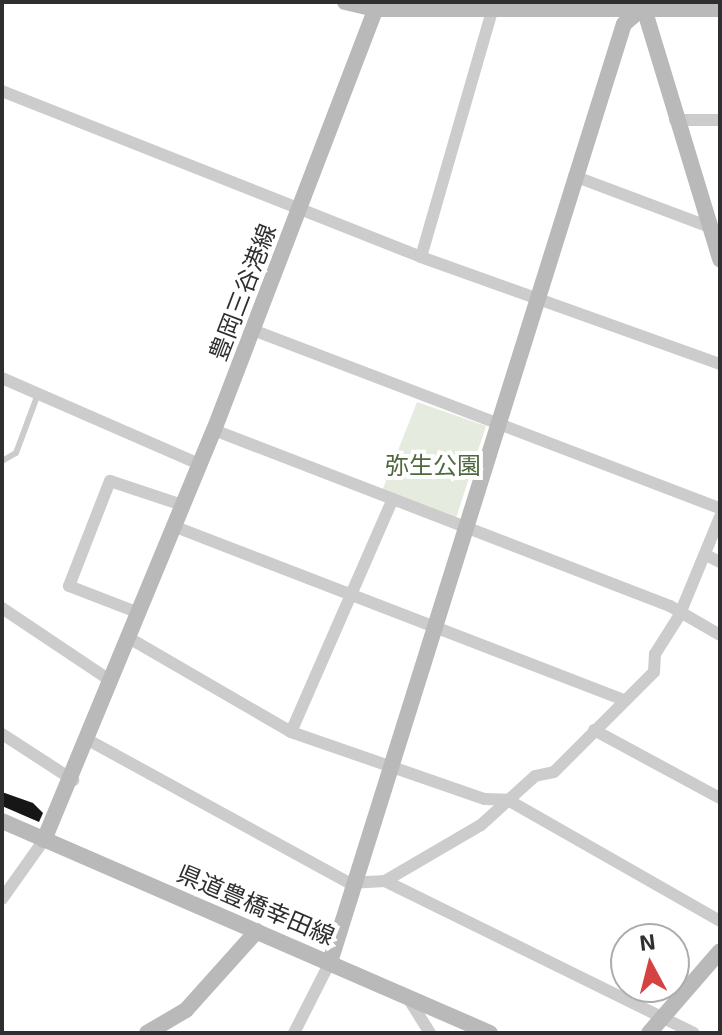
<!DOCTYPE html>
<meta charset="utf-8">
<style>
body{margin:0}
#map{position:relative;width:722px;height:1035px;overflow:hidden;background:#fff;font-family:"Exo 2","Noto Sans JP",sans-serif}
div>[style]{position:absolute}
.green>*{inset:0;background:#e5ebdf}
.building>*{inset:0;background:#161616}
.lane>*{height:6px;margin:-3px;padding:0 3px;transform-origin:3px;border-radius:3px;background:#ccc}
.street>*{height:12px;margin:-6px;padding:0 6px;transform-origin:6px;border-radius:6px;background:#ccc}
.secondary>*{height:16px;margin:-8px;padding:0 8px;transform-origin:8px;border-radius:8px;background:#b9b9b9}
span{translate:-50% -50%;white-space:nowrap;text-align:center;line-height:1.15;-webkit-text-stroke:8px #fff;paint-order:stroke}
.street-label{font-size:24px;color:#2f2f2f}
.park-label{font-size:24px;color:#506840}
.frame{position:absolute;inset:0;border:4px solid #2f2f2f;pointer-events:none}
.north{position:absolute;left:610px;top:923px;width:80px;height:80px;box-sizing:border-box;background:#fff;border:2px solid #acacac;border-radius:50%;rotate:353deg;font-size:22px;font-weight:700;line-height:32px;text-align:center;color:#2f2f2f}
.north::after{content:'';display:block;margin:auto;width:28px;height:36px;background:#d64242;clip-path:polygon(50% 0,100% 100%,50% 72%,0 100%)}
</style>
<div id="map">
<div class="green">
<i style="clip-path:polygon(417px 402px,486px 426px,456px 518px,382px 491px)"></i>
</div>
<div class="building">
<i style="clip-path:polygon(2px 792px,33px 803px,43px 813px,39px 822px,2px 806px)"></i>
</div>
<div class="lane">
<i style="left:2px;top:461px;width:16px;rotate:-30deg"></i>
<i style="left:16px;top:453px;width:63px;rotate:-69.6deg"></i>
</div>
<div class="street">
<i style="left:2px;top:91px;width:451px;rotate:21.6deg"></i>
<i style="left:421px;top:257px;width:318px;rotate:19.7deg"></i>
<i style="left:675px;top:120px;width:45px"></i>
<i style="left:574px;top:176px;width:156px;rotate:20.6deg"></i>
<i style="left:421px;top:257px;width:256px;rotate:-73.9deg"></i>
<i style="left:253px;top:330px;width:500px;rotate:20.9deg"></i>
<i style="left:2px;top:378px;width:215px;rotate:23.6deg"></i>
<i style="left:214px;top:430px;width:489px;rotate:21.1deg"></i>
<i style="left:670px;top:606px;width:58px;rotate:30.1deg"></i>
<i style="left:173px;top:526px;width:484px;rotate:21.1deg"></i>
<i style="left:706px;top:555px;width:16px;rotate:27deg"></i>
<i style="left:2px;top:608px;width:131px;rotate:33.8deg"></i>
<i style="left:139px;top:613px;width:75px;rotate:-158.9deg"></i>
<i style="left:69px;top:586px;width:113px;rotate:-68.7deg"></i>
<i style="left:110px;top:481px;width:76px;rotate:18.4deg"></i>
<i style="left:129px;top:638px;width:187px;rotate:30.1deg"></i>
<i style="left:291px;top:732px;width:205px;rotate:19.1deg"></i>
<i style="left:485px;top:799px;width:23px;rotate:2deg"></i>
<i style="left:508px;top:800px;width:244px;rotate:29.7deg"></i>
<i style="left:594px;top:730px;width:143px;rotate:28.4deg"></i>
<i style="left:291px;top:732px;width:252px;rotate:-66.4deg"></i>
<i style="left:2px;top:734px;width:85px;rotate:32.9deg"></i>
<i style="left:90px;top:741px;width:295px;rotate:28.7deg"></i>
<i style="left:349px;top:883px;width:36px;rotate:-3deg"></i>
<i style="left:385px;top:881px;width:111px;rotate:-30.3deg"></i>
<i style="left:481px;top:825px;width:73px;rotate:-42.2deg"></i>
<i style="left:535px;top:776px;width:19px;rotate:-12deg"></i>
<i style="left:554px;top:772px;width:141px;rotate:-45deg"></i>
<i style="left:654px;top:672px;width:18px;rotate:-87deg"></i>
<i style="left:655px;top:654px;width:45px;rotate:-57.7deg"></i>
<i style="left:679px;top:616px;width:107px;rotate:-67.5deg"></i>
<i style="left:385px;top:881px;width:344px;rotate:26.2deg"></i>
<i style="left:2px;top:899px;width:72px;rotate:-54.6deg"></i>
<i style="left:408px;top:998px;width:41px;rotate:57.8deg"></i>
<i style="left:294px;top:1033px;width:80px;rotate:-63.1deg"></i>
</div>
<div class="secondary">
<i style="left:345px;top:2px;width:32px;rotate:13deg"></i>
<i style="left:376px;top:9px;width:344px"></i>
<i style="left:642px;top:2px;width:269px;rotate:73.1deg"></i>
<i style="left:2px;top:821px;width:532px;rotate:23.48deg"></i>
<i style="left:44px;top:840px;width:444px;rotate:-67.5deg"></i>
<i style="left:214px;top:430px;width:451px;rotate:-69deg"></i>
<i style="left:330px;top:962px;width:983px;rotate:-72.6deg"></i>
<i style="left:624px;top:24px;width:23px;rotate:-41deg"></i>
<i style="left:147px;top:1033px;width:45px;rotate:-30.5deg"></i>
<i style="left:186px;top:1010px;width:106px;rotate:-48.1deg"></i>
<i style="left:649px;top:1033px;width:108px;rotate:-49.1deg"></i>
</div>
<div class="street-label">
<span style="left:242px;top:292px;rotate:-69deg">豊岡三谷港線</span>
<span style="left:256px;top:904px;rotate:23deg">県道豊橋幸田線</span>
</div>
<div class="park-label">
<span style="left:433px;top:465px">弥生公園</span>
</div>
<div class="frame"></div>
<div class="north">N</div>
</div>
